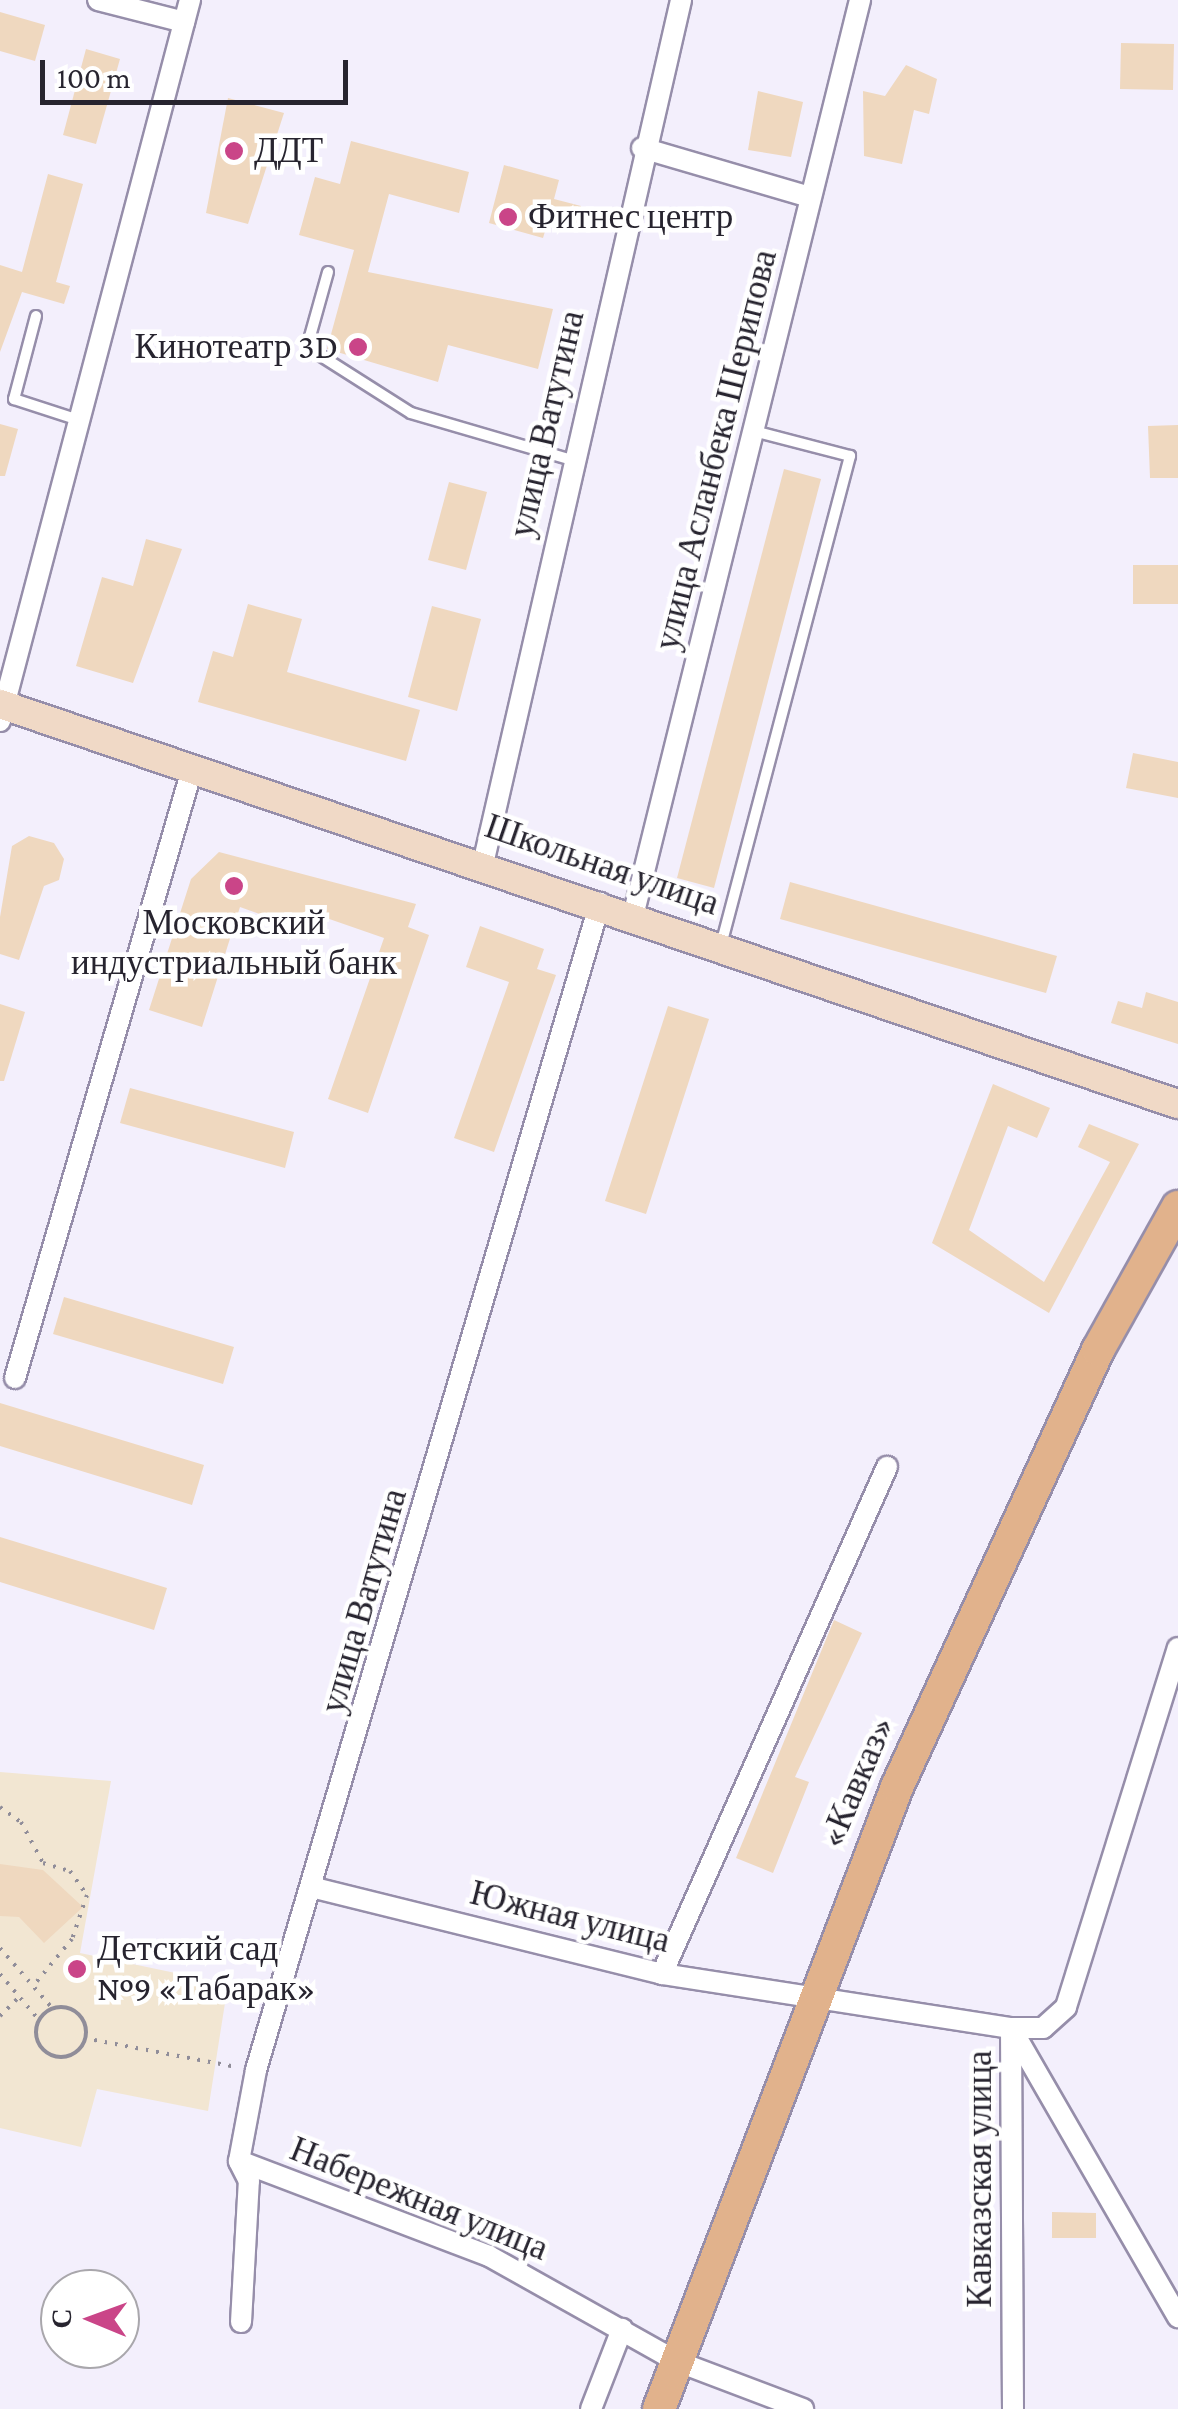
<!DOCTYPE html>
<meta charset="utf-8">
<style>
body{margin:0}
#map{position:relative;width:1178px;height:2409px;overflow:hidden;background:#f3effc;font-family:"Crimson Pro",serif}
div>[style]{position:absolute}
.education>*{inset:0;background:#f2e6d2}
.building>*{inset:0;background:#efd8bf}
.path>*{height:4px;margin-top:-2px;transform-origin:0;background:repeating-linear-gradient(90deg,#908d99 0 2.5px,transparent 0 10.5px)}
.path>.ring{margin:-2px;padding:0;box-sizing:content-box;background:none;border:4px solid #908d99;border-radius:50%}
.roads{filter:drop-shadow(2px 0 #968eaa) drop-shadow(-2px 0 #968eaa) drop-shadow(0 2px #968eaa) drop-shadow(0 -2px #968eaa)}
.lane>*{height:10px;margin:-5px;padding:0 5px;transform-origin:5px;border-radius:5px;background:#fff}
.street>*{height:20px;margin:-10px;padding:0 10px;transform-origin:10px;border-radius:10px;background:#fff}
.secondary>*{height:28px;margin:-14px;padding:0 14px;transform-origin:14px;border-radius:14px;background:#f0d9c6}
.primary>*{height:32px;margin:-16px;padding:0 16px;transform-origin:16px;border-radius:16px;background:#e1b28c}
.dots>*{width:28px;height:28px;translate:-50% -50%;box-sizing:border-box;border:5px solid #fff;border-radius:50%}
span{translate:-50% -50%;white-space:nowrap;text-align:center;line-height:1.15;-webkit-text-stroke:9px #fff;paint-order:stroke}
.poi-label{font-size:35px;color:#27242f}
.left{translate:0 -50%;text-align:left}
.right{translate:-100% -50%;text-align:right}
.street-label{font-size:35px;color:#27242f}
.north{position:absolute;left:40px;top:2269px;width:100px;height:100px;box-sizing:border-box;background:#fff;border:2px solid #a9a7ac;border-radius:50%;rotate:271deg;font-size:28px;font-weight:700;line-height:40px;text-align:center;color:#27242f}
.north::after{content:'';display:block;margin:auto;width:35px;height:45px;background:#ca4588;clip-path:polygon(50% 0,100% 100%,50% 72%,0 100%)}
.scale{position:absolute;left:40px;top:60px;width:308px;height:45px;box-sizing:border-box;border:5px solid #27242f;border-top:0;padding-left:12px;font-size:30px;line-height:35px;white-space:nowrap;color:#27242f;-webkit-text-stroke:8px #fff;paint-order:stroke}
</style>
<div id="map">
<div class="education">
<i style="clip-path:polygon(0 1772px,111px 1781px,80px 1953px,228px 1984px,208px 2111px,97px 2089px,81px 2147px,0 2128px)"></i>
</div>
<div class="building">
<i style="clip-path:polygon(0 12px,45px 25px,35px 61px,0 51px)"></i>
<i style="clip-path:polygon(1121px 43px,1174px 44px,1173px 90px,1120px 89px)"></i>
<i style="clip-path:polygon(86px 49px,120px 59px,96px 144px,63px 135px)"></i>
<i style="clip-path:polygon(906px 65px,937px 79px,929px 114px,914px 110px,902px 164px,864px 156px,863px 91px,885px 96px)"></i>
<i style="clip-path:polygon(758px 91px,803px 102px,791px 157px,748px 150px)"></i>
<i style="clip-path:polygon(228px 98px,284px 113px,248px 224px,206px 213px)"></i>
<i style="clip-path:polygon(351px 141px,469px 172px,459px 213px,389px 194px,368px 272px,553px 309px,538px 369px,448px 345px,438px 382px,327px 349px,354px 250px,299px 235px,315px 177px,340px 184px)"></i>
<i style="clip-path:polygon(504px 165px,559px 180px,554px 199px,581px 206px,576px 226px,549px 218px,543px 238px,489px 223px)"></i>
<i style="clip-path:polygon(48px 174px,83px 184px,56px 282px,70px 286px,64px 304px,22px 292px,0 352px,0 265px,22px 272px)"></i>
<i style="clip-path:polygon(0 424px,18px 429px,5px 476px,0 476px)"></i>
<i style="clip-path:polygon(1178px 425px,1178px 478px,1150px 478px,1148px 426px)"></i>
<i style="clip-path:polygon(784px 469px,821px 479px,714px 888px,677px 878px)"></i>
<i style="clip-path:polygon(449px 482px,487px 492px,466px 570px,428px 560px)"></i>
<i style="clip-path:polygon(146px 539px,182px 549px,133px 683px,76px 666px,102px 577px,133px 586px)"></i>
<i style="clip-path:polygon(1133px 565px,1178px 565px,1178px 604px,1133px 604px)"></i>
<i style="clip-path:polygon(248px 604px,302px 619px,287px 672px,420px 710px,406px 761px,198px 702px,213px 651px,233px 657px)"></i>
<i style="clip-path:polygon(432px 606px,481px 619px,457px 711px,408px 697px)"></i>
<i style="clip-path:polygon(1133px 753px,1178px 762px,1178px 798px,1126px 788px)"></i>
<i style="clip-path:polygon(29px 836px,54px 843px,64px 859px,59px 880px,44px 886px,19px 960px,0 954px,0 917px,12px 846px)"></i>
<i style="clip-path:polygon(219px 852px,416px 904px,408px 927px,429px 935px,368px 1113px,328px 1099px,384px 938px,312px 913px,306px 931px,240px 907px,202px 1027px,149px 1010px,191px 879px)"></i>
<i style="clip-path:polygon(790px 882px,1057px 956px,1046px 993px,780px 919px)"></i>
<i style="clip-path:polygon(480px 926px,544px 949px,537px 969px,556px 975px,494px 1152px,454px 1138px,509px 982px,466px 967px)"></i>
<i style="clip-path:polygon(1146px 992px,1178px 1002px,1178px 1044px,1111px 1023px,1118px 1001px,1142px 1008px)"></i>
<i style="clip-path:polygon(0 1004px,25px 1012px,4px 1081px,0 1081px)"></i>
<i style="clip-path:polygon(668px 1006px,709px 1019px,646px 1214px,605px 1201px)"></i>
<i style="clip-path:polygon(993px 1084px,1050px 1108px,1037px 1138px,1008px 1126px,969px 1230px,1044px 1282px,1110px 1162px,1078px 1147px,1089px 1124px,1139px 1144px,1049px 1313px,932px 1243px)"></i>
<i style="clip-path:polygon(130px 1088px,294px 1132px,285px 1168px,120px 1123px)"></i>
<i style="clip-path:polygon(64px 1297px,234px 1347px,223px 1384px,53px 1334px)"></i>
<i style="clip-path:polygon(0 1403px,204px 1465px,192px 1505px,0 1446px)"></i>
<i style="clip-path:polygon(0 1537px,167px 1588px,154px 1630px,0 1582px)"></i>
<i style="clip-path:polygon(834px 1620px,862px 1633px,795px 1777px,809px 1782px,773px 1873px,736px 1858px)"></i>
<i style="clip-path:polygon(0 1864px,43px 1870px,83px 1907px,44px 1943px,19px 1917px,0 1916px)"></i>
<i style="clip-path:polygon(1052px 2212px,1096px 2213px,1096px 2238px,1052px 2238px)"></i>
</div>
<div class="path">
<i style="left:509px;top:842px;width:114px;rotate:19.4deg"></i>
<i style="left:0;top:1807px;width:26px;rotate:36deg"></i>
<i style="left:21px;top:1822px;width:47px;rotate:61.8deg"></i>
<i style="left:43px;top:1863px;width:28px;rotate:17deg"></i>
<i style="left:70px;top:1871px;width:29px;rotate:55deg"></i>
<i style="left:87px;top:1895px;width:46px;rotate:108.8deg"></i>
<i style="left:72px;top:1939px;width:61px;rotate:129.7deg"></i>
<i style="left:0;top:1948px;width:81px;rotate:49deg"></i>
<i style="left:0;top:1974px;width:60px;rotate:49.7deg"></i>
<i class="ring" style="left:36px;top:2007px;width:46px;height:46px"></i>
<i style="left:0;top:2016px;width:25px;rotate:-45deg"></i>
<i style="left:84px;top:2038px;width:155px;rotate:10.8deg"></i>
</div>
<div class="roads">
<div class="lane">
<i style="left:328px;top:272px;width:78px;rotate:105.6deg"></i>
<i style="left:307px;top:347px;width:123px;rotate:32.4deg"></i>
<i style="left:411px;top:413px;width:168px;rotate:16.3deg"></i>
<i style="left:36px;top:316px;width:86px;rotate:104.8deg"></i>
<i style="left:14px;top:399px;width:68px;rotate:17.9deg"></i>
<i style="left:721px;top:945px;width:506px;rotate:-75.22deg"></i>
<i style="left:850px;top:456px;width:96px;rotate:-165.5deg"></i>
</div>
<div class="street">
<i style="left:98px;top:0;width:89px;rotate:14.3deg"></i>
<i style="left:642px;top:148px;width:175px;rotate:16.3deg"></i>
<i style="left:0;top:721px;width:746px;rotate:-75.24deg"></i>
<i style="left:483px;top:864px;width:886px;rotate:-77.09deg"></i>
<i style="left:633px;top:916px;width:944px;rotate:-76.08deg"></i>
<i style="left:15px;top:1378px;width:637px;rotate:-73.78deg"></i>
<i style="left:315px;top:1888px;width:357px;rotate:13.9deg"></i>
<i style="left:662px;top:1974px;width:353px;rotate:8.8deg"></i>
<i style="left:1011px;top:2028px;width:334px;rotate:60deg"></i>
<i style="left:662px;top:1974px;width:555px;rotate:-66.07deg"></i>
<i style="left:239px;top:2161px;width:267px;rotate:20.8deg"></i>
<i style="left:489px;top:2256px;width:214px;rotate:29.3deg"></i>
<i style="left:676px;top:2361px;width:136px;rotate:20.7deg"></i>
<i style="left:241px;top:2322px;width:141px;rotate:-86.8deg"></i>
<i style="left:249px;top:2181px;width:22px;rotate:-117deg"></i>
<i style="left:239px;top:2161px;width:93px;rotate:-79.4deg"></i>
<i style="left:256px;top:2070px;width:1217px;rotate:-73.58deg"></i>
<i style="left:591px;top:2409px;width:86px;rotate:-68.8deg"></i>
<i style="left:1013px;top:2409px;width:381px;rotate:-90.3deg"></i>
<i style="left:1011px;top:2028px;width:32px"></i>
<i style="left:1043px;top:2028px;width:31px;rotate:-42deg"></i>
<i style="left:1066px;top:2007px;width:376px;rotate:-72.7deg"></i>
</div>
<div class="secondary">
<i style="left:0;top:704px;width:1244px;rotate:18.76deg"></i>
</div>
<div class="primary">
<i style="left:659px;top:2409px;width:666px;rotate:-69.06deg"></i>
<i style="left:897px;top:1787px;width:481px;rotate:-65.3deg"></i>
<i style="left:1098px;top:1350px;width:164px;rotate:-60.8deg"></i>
</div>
</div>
<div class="dots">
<i style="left:234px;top:151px;background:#ca4588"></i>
<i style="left:508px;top:217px;background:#ca4588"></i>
<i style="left:358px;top:347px;background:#ca4588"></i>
<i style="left:234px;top:886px;background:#ca4588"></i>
<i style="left:77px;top:1969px;background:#ca4588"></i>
</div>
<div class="poi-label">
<span class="left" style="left:254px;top:151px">ДДТ</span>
<span class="left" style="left:528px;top:217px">Фитнес центр</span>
<span class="right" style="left:338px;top:347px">Кинотеатр 3D</span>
<span style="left:234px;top:943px">Московский<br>индустриальный банк</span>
<span class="left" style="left:97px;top:1969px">Детский сад<br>№9 «Табарак»</span>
</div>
<div class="street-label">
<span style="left:547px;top:424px;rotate:-77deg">улица Ватутина</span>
<span style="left:716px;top:450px;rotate:-76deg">улица Асланбека Шерипова</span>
<span style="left:602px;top:865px;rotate:19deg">Школьная улица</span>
<span style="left:364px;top:1601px;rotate:-74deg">улица Ватутина</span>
<span style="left:857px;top:1782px;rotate:-67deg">«Кавказ»</span>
<span style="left:570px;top:1917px;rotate:14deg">Южная улица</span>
<span style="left:980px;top:2179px;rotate:-90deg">Кавказская улица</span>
<span style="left:419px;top:2199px;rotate:22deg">Набережная улица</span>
</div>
<div class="north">С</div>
<div class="scale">100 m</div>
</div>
